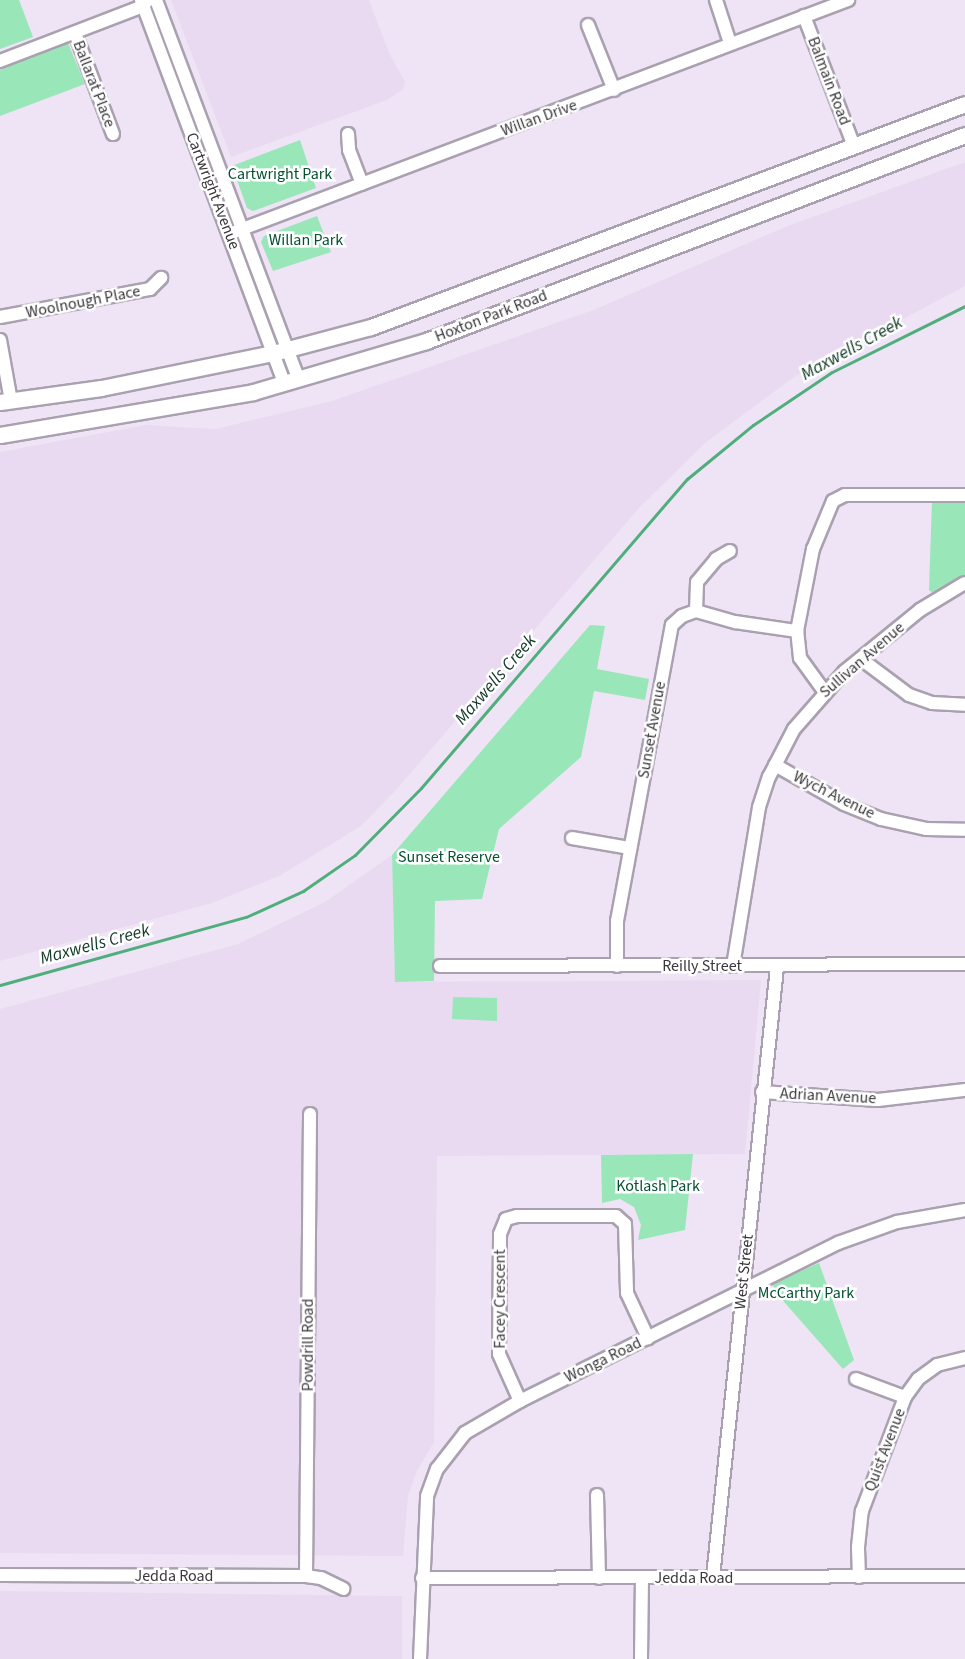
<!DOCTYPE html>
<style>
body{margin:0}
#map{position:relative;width:965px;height:1659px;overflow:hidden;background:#eee4f5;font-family:"Source Sans 3",sans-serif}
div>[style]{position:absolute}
.built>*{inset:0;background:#e9daf2}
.green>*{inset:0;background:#99e6b9}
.stream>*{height:3px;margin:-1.5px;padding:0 1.5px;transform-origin:1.5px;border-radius:1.5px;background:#50ae7c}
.roads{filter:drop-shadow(2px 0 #aaa1b0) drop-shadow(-2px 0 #aaa1b0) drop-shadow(0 2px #aaa1b0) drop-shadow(0 -2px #aaa1b0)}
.minor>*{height:12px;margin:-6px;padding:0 6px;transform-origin:6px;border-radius:6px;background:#fff}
.major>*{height:15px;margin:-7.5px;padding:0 7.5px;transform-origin:7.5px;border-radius:7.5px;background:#fff}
span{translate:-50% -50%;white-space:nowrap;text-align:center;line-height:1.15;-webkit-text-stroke:5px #fff;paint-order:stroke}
.street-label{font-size:16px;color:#3b373d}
.park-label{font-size:16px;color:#055131}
.water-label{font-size:18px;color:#133b27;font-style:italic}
</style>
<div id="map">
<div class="built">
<i style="clip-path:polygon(171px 0,369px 0,389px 53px,405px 82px,403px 89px,387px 100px,231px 157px)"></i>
<i style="clip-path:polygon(965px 162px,965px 286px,794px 377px,705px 443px,639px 508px,396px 790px,361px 826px,281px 875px,212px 903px,0 961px,0 452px,146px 425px,216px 429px,332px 401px,596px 309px,785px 227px)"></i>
<i style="clip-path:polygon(392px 855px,395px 982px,761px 980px,745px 1154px,437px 1156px,434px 1442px,417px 1471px,408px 1496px,403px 1556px,0 1553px,0 1009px,238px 944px,325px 902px)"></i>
<i style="clip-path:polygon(0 1591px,402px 1596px,402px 1659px,0 1659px)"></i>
</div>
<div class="green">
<i style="clip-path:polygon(0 0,19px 0,33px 37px,0 49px)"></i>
<i style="clip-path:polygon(68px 43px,85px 84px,0 116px,0 68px)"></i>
<i style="clip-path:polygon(300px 140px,316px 188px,253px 211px,247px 208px,232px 166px)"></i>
<i style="clip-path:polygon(317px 216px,331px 252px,273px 271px,261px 242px,264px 236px)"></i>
<i style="clip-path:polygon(932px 500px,965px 500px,965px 577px,934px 594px,929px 590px)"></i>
<i style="clip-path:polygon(590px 625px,605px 626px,597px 669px,649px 679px,645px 700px,594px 691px,581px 757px,499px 829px,482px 899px,435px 901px,434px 981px,395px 982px,392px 855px)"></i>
<i style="clip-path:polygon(453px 997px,497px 998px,497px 1021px,452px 1019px)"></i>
<i style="clip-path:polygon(693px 1154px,685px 1230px,638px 1240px,641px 1225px,634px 1207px,620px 1199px,602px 1203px,601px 1155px)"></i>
<i style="clip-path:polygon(819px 1263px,854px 1360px,843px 1369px,778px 1295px,772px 1284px)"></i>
</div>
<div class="stream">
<i style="left:0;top:985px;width:255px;rotate:-15.5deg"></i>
<i style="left:246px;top:917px;width:63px;rotate:-24.5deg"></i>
<i style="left:303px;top:891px;width:63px;rotate:-34.7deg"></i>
<i style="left:355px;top:855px;width:94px;rotate:-45.4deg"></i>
<i style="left:421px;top:788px;width:408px;rotate:-49.3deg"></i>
<i style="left:687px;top:479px;width:85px;rotate:-39.3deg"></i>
<i style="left:753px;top:425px;width:95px;rotate:-33.9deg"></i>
<i style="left:832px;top:372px;width:148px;rotate:-26.4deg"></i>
</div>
<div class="roads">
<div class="minor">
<i style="left:141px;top:0;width:408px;rotate:69.5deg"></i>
<i style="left:156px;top:0;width:404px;rotate:69.4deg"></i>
<i style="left:716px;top:0;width:45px;rotate:72deg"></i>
<i style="left:804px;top:16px;width:139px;rotate:69deg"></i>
<i style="left:588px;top:25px;width:70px;rotate:68.2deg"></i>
<i style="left:75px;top:33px;width:108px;rotate:69.4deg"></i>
<i style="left:0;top:61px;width:153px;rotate:-21deg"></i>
<i style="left:143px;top:6px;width:8px;rotate:-50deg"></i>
<i style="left:348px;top:134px;width:16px;rotate:86deg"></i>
<i style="left:349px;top:150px;width:36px;rotate:69deg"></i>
<i style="left:229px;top:234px;width:662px;rotate:-20.71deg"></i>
<i style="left:0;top:317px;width:153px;rotate:-10.6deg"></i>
<i style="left:150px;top:289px;width:16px;rotate:-45deg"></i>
<i style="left:0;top:340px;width:62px;rotate:79.8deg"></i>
<i style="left:696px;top:611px;width:29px;rotate:-88deg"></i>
<i style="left:697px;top:582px;width:30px;rotate:-50deg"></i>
<i style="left:716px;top:559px;width:16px;rotate:-30deg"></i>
<i style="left:861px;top:659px;width:60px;rotate:36.9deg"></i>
<i style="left:909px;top:695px;width:24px;rotate:19deg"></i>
<i style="left:932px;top:703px;width:33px;rotate:3deg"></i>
<i style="left:824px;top:691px;width:41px;rotate:-126deg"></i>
<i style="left:800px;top:658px;width:27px;rotate:-96deg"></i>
<i style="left:797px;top:631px;width:84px;rotate:-79deg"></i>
<i style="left:813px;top:549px;width:52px;rotate:-67.4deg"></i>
<i style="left:833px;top:501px;width:13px;rotate:-27deg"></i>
<i style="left:845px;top:495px;width:120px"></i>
<i style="left:775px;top:765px;width:79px;rotate:29.5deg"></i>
<i style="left:844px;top:804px;width:40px;rotate:22deg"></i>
<i style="left:881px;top:819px;width:46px;rotate:12.5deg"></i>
<i style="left:926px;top:829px;width:39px;rotate:1deg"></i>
<i style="left:572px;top:838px;width:59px;rotate:9.8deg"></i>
<i style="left:440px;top:966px;width:525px;rotate:-0.22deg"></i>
<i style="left:617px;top:966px;width:45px;rotate:-90deg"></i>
<i style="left:617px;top:921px;width:301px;rotate:-79.5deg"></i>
<i style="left:672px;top:625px;width:13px;rotate:-42deg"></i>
<i style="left:682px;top:616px;width:15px;rotate:-20deg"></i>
<i style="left:696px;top:611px;width:41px;rotate:15.8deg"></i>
<i style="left:735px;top:622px;width:63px;rotate:8.3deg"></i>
<i style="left:733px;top:966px;width:161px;rotate:-80.7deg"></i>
<i style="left:759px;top:807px;width:32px;rotate:-72deg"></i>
<i style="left:769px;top:777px;width:54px;rotate:-62.5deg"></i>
<i style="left:794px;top:729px;width:76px;rotate:-48.7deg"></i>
<i style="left:844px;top:672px;width:98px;rotate:-39.2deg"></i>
<i style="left:920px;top:610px;width:52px;rotate:-31deg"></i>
<i style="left:762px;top:1092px;width:116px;rotate:3.9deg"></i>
<i style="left:878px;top:1100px;width:88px;rotate:-6.6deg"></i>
<i style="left:856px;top:1379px;width:52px;rotate:20.2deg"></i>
<i style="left:520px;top:1401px;width:51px;rotate:-114.1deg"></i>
<i style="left:499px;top:1354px;width:120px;rotate:-89.5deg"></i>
<i style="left:500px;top:1234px;width:16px;rotate:-68deg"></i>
<i style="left:506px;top:1219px;width:11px;rotate:-15deg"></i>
<i style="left:517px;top:1216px;width:99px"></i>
<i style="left:616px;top:1216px;width:12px;rotate:42deg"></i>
<i style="left:625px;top:1224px;width:69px;rotate:88.3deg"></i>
<i style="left:627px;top:1293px;width:50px;rotate:65deg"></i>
<i style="left:597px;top:1495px;width:83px;rotate:88.6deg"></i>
<i style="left:0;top:1575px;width:306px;rotate:0.2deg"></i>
<i style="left:306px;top:1576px;width:15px;rotate:8deg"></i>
<i style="left:321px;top:1578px;width:25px;rotate:26deg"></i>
<i style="left:306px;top:1576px;width:462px;rotate:-89.5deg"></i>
<i style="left:713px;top:1577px;width:613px;rotate:-84.01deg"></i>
<i style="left:859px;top:1577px;width:30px;rotate:-92deg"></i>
<i style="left:858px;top:1547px;width:36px;rotate:-84deg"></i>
<i style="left:862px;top:1511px;width:122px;rotate:-69.3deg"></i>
<i style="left:905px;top:1397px;width:22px;rotate:-54deg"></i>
<i style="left:918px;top:1379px;width:24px;rotate:-36deg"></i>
<i style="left:937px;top:1365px;width:29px;rotate:-14deg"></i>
<i style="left:422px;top:1578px;width:543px;rotate:-0.21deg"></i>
<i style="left:420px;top:1659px;width:163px;rotate:-87.5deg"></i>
<i style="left:427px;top:1496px;width:29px;rotate:-70deg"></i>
<i style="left:437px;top:1469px;width:46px;rotate:-52.1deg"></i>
<i style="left:465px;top:1433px;width:64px;rotate:-30.2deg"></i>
<i style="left:520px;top:1401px;width:355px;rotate:-26.4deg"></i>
<i style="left:838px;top:1243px;width:63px;rotate:-19.6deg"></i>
<i style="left:897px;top:1222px;width:69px;rotate:-10deg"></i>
<i style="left:641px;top:1659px;width:81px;rotate:-89.3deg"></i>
</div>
<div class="major">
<i style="left:0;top:402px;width:102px;rotate:-7.9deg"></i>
<i style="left:101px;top:388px;width:176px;rotate:-11.5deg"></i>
<i style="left:273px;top:353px;width:101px;rotate:-14.9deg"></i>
<i style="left:371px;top:327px;width:634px;rotate:-20.58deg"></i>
<i style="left:0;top:435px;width:257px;rotate:-9.6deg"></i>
<i style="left:253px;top:392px;width:180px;rotate:-16.4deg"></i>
<i style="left:426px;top:341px;width:577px;rotate:-20.92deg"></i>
</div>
</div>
<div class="street-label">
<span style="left:829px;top:81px;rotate:69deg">Balmain Road</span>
<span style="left:94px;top:84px;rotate:69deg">Ballarat Place</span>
<span style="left:539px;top:118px;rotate:-20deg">Willan Drive</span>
<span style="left:213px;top:191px;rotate:69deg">Cartwright Avenue</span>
<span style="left:83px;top:302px;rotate:-11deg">Woolnough Place</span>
<span style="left:491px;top:316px;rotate:-21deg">Hoxton Park Road</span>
<span style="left:862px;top:660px;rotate:-41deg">Sullivan Avenue</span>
<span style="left:652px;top:730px;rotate:-80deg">Sunset Avenue</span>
<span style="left:834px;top:795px;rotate:26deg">Wych Avenue</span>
<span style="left:702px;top:966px">Reilly Street</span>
<span style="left:828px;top:1096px;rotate:3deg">Adrian Avenue</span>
<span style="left:744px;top:1272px;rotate:-84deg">West Street</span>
<span style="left:500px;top:1299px;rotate:-90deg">Facey Crescent</span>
<span style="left:308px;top:1345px;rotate:-90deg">Powdrill Road</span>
<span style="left:603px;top:1360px;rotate:-26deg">Wonga Road</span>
<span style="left:885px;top:1450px;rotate:-69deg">Quist Avenue</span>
<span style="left:174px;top:1576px">Jedda Road</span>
<span style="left:694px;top:1578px">Jedda Road</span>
</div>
<div class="park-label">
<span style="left:280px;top:174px">Cartwright Park</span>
<span style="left:306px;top:240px">Willan Park</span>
<span style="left:449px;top:857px">Sunset Reserve</span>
<span style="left:658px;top:1186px">Kotlash Park</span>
<span style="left:806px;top:1293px">McCarthy Park</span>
</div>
<div class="water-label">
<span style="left:852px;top:349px;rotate:-29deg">Maxwells Creek</span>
<span style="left:496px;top:680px;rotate:-49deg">Maxwells Creek</span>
<span style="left:95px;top:945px;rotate:-15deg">Maxwells Creek</span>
</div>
</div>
